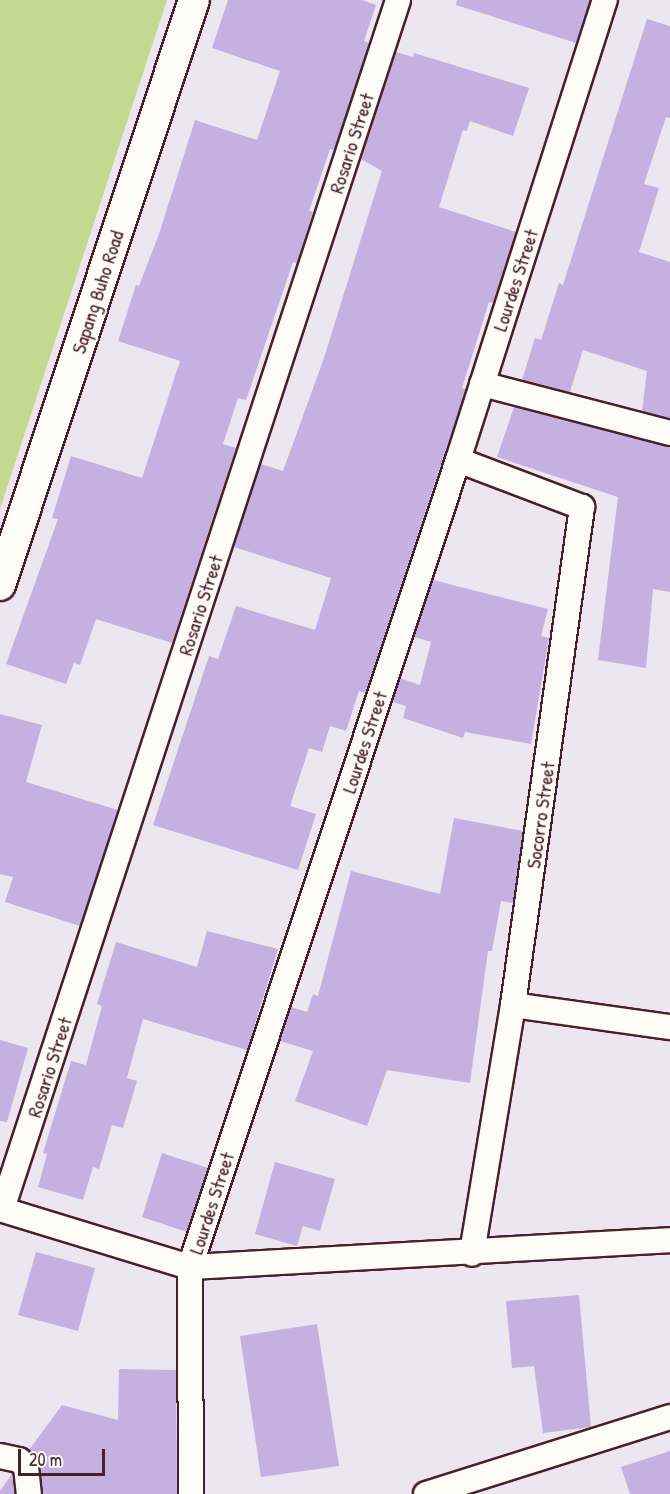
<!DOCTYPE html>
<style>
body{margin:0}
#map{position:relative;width:670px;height:1494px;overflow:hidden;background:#ece6f0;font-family:"Patrick Hand",sans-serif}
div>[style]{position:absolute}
.green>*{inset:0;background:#c2d98f}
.building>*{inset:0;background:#c4b1e1}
.roads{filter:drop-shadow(2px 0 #4a1f2b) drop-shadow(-2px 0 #4a1f2b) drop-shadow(0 2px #4a1f2b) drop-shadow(0 -2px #4a1f2b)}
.minor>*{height:24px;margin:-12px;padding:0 12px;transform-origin:12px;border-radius:12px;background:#fdfcf7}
.tertiary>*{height:30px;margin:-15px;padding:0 15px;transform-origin:15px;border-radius:15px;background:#fdfcf7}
span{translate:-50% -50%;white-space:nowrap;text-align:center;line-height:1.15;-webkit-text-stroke:4.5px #fdfcf7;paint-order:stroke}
.street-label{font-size:20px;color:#4a1f2b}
.scale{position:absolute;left:18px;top:1449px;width:87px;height:27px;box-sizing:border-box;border:3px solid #4a1f2b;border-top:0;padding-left:8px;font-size:18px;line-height:21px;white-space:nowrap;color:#4a1f2b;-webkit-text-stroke:4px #fdfcf7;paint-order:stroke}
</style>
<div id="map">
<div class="green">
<i style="clip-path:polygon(0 0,167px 0,0 509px)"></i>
</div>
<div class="building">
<i style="clip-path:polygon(228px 0,362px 0,376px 5px,364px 41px,369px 43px,334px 150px,330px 149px,309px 211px,313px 212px,297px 263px,293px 262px,246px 400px,238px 398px,223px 444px,236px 448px,172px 643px,96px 619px,80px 665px,74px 663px,66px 684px,6px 664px,58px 519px,52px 518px,71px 456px,142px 478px,180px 361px,118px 341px,136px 285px,139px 286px,159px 234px,195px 120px,257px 140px,280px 71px,212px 48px)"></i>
<i style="clip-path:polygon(457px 0,590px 0,576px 43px,456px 5px)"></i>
<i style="clip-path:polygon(647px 19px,670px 26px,670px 118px,666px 117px,644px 184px,659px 188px,639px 252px,670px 262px,670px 418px,642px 411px,647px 371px,583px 350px,570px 392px,522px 380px,535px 338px,541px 340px,559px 283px,563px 285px)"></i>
<i style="clip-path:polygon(396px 52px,413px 57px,414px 53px,529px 88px,513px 136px,470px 121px,467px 131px,463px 130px,439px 207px,516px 232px,493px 303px,489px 302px,462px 388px,466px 389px,365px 693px,359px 691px,346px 731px,330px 726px,322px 752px,309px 748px,290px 806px,316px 814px,298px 870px,153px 825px,209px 656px,218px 659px,236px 606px,315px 630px,331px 578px,234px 547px,261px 464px,283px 471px,324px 358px,382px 171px,361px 159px)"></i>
<i style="clip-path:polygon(514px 407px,670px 447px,670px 592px,653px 589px,646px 668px,598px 660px,618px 497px,497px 457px)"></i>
<i style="clip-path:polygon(433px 580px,548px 609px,541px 636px,549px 638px,531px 744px,465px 732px,463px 738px,403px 718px,406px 706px,393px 702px,400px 678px,420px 685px,431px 642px,414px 637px)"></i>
<i style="clip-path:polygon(0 714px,42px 725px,26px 782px,118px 810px,80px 926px,5px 902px,13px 877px,0 874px)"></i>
<i style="clip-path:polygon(454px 818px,523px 831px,513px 903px,501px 901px,492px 951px,488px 951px,470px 1083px,387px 1070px,367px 1126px,295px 1101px,313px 1051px,280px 1041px,291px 1007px,307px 1012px,313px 994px,318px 996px,351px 871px,440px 894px)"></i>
<i style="clip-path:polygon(207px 931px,278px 949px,247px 1050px,143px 1019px,127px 1078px,137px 1081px,123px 1128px,112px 1125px,99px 1169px,93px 1167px,83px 1200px,38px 1187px,47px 1154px,43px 1153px,71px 1061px,86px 1065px,102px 1006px,97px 1004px,116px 942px,197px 967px)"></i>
<i style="clip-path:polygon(0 1040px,28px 1048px,7px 1122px,0 1121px)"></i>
<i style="clip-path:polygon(162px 1153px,208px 1168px,187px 1232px,142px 1217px)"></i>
<i style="clip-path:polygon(275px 1162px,335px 1179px,320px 1231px,303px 1226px,297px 1246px,255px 1234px)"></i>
<i style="clip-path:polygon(36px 1252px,95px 1268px,78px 1331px,18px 1315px)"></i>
<i style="clip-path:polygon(579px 1295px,591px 1427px,543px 1433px,534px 1366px,512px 1368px,506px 1301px)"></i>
<i style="clip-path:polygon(317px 1324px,339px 1466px,261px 1477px,240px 1336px)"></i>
<i style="clip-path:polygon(119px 1369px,176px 1370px,177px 1494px,43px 1494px,40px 1465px,29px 1450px,62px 1405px,118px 1420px)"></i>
<i style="clip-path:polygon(670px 1451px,670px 1494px,630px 1494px,621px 1467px)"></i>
<i style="clip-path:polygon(12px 1474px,15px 1494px,0 1494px,0 1491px)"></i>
</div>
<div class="roads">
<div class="minor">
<i style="left:482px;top:384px;width:194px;rotate:14.6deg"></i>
<i style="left:458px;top:460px;width:133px;rotate:20.8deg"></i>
<i style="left:582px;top:507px;width:503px;rotate:97.89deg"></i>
<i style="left:513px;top:1005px;width:252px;rotate:99.4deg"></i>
<i style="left:513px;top:1005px;width:159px;rotate:8deg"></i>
<i style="left:0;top:1209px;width:199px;rotate:17deg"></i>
<i style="left:190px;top:1267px;width:481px;rotate:-3.2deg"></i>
<i style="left:2px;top:1209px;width:1272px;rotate:-71.86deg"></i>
<i style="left:0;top:1456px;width:19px;rotate:12deg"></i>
<i style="left:19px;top:1460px;width:10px;rotate:45deg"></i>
<i style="left:26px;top:1467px;width:27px;rotate:84deg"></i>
<i style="left:191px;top:1494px;width:227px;rotate:-90.3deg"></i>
<i style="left:190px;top:1267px;width:850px;rotate:-71.63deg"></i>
<i style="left:458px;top:460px;width:483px;rotate:-72.3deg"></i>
<i style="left:426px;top:1494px;width:256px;rotate:-17.5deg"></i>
</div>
<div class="tertiary">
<i style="left:0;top:585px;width:616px;rotate:-71.65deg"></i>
</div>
</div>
<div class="street-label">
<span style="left:351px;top:143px;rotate:-72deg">Rosario Street</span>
<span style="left:515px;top:280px;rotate:-72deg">Lourdes Street</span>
<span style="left:97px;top:292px;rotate:-72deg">Sapang Buho Road</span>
<span style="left:200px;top:605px;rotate:-72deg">Rosario Street</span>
<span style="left:364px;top:742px;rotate:-72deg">Lourdes Street</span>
<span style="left:540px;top:815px;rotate:-82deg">Socorro Street</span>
<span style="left:49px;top:1067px;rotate:-72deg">Rosario Street</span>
<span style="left:211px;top:1203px;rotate:-72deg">Lourdes Street</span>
</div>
<div class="scale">20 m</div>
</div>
